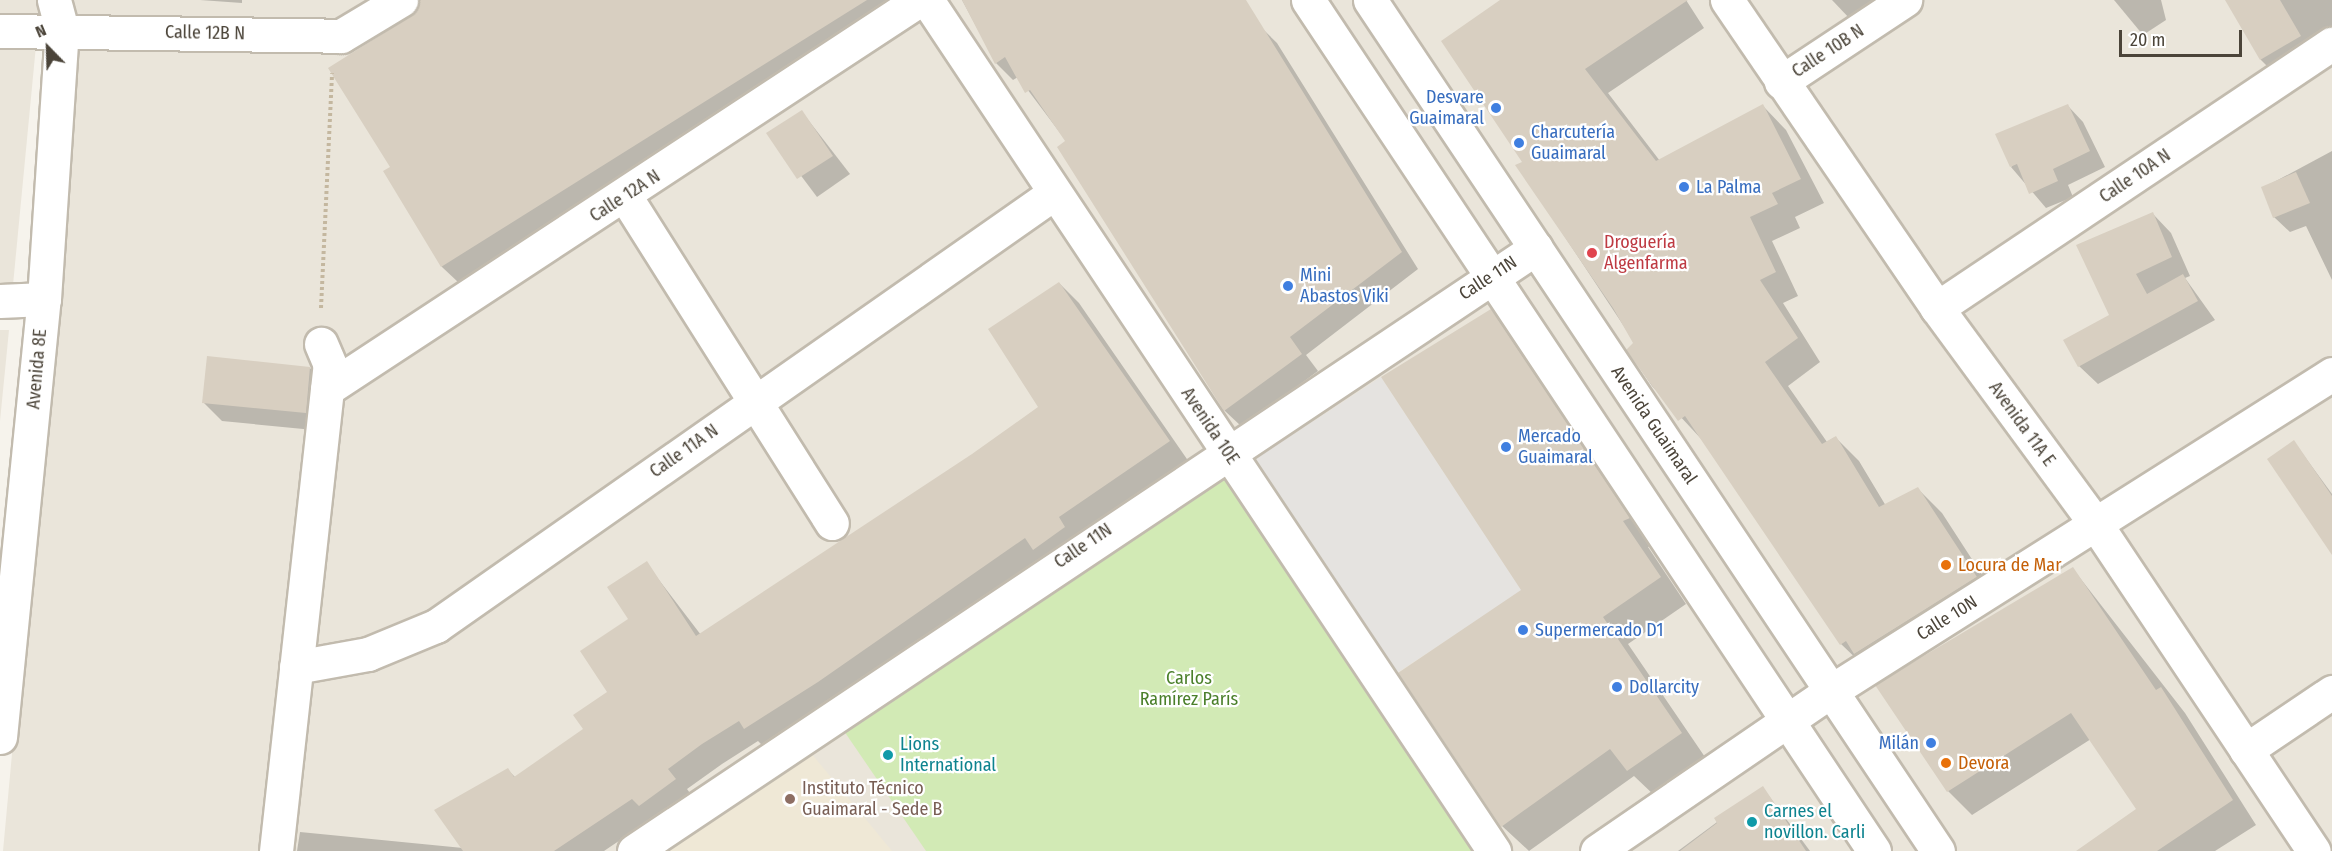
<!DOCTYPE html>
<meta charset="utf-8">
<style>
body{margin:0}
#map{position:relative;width:2332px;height:851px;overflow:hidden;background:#f6f3ec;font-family:"Fira Sans Condensed",sans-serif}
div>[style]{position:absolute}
.residential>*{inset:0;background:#eae5da}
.education>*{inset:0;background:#efe8d6}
.green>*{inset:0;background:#d2eab5}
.parking>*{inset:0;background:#e5e3e0}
.shadow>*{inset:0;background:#0003}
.building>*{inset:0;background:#d8cfc1}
.path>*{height:4px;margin-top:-2px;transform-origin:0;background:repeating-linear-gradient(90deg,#c4b79f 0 3px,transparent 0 6px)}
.roads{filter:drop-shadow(2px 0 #c2bbae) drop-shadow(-2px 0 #c2bbae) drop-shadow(0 2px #c2bbae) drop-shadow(0 -2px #c2bbae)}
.minor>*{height:33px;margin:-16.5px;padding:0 16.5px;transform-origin:16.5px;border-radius:16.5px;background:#fff}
.dots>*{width:16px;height:16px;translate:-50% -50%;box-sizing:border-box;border:3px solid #fff;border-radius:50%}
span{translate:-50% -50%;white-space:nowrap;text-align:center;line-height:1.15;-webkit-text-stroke:4.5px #fff;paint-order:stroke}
.street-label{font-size:18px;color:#4b4439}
.shop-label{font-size:18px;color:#366cbe}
.right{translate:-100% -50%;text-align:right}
.left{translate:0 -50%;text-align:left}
.health-label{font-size:18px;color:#be3a42}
.food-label{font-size:18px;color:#c56008}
.park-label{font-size:18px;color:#4a7f2a}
.culture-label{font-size:18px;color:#0d838f}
.education-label{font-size:18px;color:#785e54}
.north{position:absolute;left:18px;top:18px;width:60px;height:60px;-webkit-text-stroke:4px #fff;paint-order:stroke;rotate:337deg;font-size:16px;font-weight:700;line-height:24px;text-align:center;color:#4b4439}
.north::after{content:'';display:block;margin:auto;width:21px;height:27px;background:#4b4439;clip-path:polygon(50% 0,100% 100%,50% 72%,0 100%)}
.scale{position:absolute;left:2119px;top:30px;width:123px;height:27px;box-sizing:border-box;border:3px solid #4b4439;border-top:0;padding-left:8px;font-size:18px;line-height:21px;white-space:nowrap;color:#4b4439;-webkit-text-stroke:4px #fff;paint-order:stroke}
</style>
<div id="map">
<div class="residential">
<i style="clip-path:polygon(0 0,48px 0,53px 14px,0 14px)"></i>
<i style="clip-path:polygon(71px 0,2332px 0,2332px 851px,3px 851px,79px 32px)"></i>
<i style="clip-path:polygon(37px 35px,13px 285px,0 285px,0 36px)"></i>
<i style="clip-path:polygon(0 330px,9px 330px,0 421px)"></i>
</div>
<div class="education">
<i style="clip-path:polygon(806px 747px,892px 851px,654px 851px)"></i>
</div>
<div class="green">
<i style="clip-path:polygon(1230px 465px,1497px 851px,926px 851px,844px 731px)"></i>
</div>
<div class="parking">
<i style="clip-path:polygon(1381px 377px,1522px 591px,1383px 682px,1240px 469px)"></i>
</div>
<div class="shadow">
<i style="clip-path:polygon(200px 0,242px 0,242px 3px)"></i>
<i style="clip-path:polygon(421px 0,908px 0,459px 283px,442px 267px,392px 167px,412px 17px)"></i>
<i style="clip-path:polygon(962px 0,1233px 0,1277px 43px,1418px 269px,1306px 355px,1318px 371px,1242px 427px,1225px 411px,1059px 148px,1067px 142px,1018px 77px,1013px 80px,996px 63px)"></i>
<i style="clip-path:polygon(1505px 0,1686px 0,1704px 28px,1608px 93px,1660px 161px,1763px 106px,1786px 130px,1824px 203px,1795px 217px,1800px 228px,1772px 241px,1798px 296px,1783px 303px,1820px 362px,1788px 386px,1827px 442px,1835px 437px,1859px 461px,1886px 506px,1918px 489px,1942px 513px,1999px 601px,1865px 667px,1841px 644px,1704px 442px,1652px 386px,1628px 350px,1635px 343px,1518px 166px,1524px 162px)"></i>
<i style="clip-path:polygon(1832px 0,1889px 0,1851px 20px)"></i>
<i style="clip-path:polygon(2114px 0,2161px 0,2166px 20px,2143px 35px)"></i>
<i style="clip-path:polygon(2226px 0,2332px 0,2332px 29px,2279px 78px,2261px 60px)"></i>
<i style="clip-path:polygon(2068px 106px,2083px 122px,2105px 167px,2068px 185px,2073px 197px,2046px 208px,2011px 167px)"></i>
<i style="clip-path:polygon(802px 112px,850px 174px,817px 197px,769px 133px)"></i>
<i style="clip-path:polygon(2332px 151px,2332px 280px,2306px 226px,2290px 232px,2274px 217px,2263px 188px)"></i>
<i style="clip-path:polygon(2153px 214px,2171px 233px,2190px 276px,2185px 278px,2215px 320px,2098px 384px,2079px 366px,2111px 315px)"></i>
<i style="clip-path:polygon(1059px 283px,1079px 303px,1189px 462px,765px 748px,758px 741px,722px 764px,687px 789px,695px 800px,660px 825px,653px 818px,604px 851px,297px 851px,300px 832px,463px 848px,508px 770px,516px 778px,586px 729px,609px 693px,646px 563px,701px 635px,973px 455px,1040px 407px)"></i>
<i style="clip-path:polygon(1491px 311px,1517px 337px,1655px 544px,1648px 547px,1686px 604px,1628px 644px,1707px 760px,1655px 796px,1634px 776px,1529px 851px,1502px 826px,1523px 590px)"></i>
<i style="clip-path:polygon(310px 368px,328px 387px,324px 431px,222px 421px,203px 402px)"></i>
<i style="clip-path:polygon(2294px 442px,2332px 494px,2332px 537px)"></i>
<i style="clip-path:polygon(2073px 569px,2185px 713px,2256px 825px,2215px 851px,2078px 851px,2138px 809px,2091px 739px,1972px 815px,1948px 791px)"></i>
<i style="clip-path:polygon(1763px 788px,1810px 851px,1678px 851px)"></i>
</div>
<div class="building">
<i style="clip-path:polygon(420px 0,867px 0,441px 267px,383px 171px,390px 167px,328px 68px,411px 16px)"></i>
<i style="clip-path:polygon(962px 0,1246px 0,1402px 252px,1290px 337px,1302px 354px,1224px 411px,1057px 147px,1065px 141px,1030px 90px,1025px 93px,1005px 57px,995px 64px)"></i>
<i style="clip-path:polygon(1500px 0,1688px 0,1585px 69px,1656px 161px,1763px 104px,1801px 179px,1772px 193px,1778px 204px,1750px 217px,1776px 272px,1760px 280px,1798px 338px,1765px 362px,1822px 444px,1836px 436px,1879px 507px,1918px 487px,1977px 577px,1854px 654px,1846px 641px,1840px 645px,1685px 416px,1678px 421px,1626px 350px,1633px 343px,1613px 308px,1515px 165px,1522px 162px,1441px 41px)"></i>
<i style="clip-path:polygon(2225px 0,2280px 0,2301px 36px,2260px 60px)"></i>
<i style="clip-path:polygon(2068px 104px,2090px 151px,2053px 169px,2058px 181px,2029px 194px,2017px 164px,2010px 167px,1995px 134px)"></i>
<i style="clip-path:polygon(802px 110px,833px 156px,797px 179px,766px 133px)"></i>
<i style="clip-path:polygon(2296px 172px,2310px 203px,2273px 218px,2261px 187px)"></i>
<i style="clip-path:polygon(2153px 212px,2172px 257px,2136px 274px,2147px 294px,2183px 274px,2198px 301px,2078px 367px,2063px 340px,2109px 315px,2076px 245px)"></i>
<i style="clip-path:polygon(1059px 282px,1170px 441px,1059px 517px,1065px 527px,1033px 550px,1025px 538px,818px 682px,744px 729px,739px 721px,702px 744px,668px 769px,676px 779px,639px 806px,632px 799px,554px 851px,463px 851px,434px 810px,508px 768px,514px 777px,583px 729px,573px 715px,607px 692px,580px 651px,628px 619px,607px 587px,647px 561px,696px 636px,972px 454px,1038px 407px,988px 329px)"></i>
<i style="clip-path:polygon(1491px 309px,1630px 518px,1623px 521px,1661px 577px,1603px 617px,1682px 733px,1627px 771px,1610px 749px,1501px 827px,1398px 673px,1521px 590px,1381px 377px)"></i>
<i style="clip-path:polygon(207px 356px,310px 367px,306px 413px,202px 403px)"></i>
<i style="clip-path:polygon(2294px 440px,2332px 496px,2332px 555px,2267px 459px)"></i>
<i style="clip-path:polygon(2073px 567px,2156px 690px,2161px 687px,2233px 800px,2157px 851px,2076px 851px,2136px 809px,2071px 713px,1947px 792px,1875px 685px)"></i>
<i style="clip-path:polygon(1763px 786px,1806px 851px,1680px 851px,1717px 823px,1714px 818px)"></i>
</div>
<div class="path">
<i style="left:321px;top:308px;width:235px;rotate:-87.3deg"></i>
</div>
<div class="roads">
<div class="minor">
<i style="left:927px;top:0;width:1023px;rotate:56.33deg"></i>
<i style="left:1308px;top:0;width:1022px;rotate:56.37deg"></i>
<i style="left:1370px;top:0;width:1023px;rotate:56.28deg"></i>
<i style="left:1727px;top:0;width:373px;rotate:55.7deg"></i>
<i style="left:1937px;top:308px;width:267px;rotate:53.7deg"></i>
<i style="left:2095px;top:523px;width:394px;rotate:56.3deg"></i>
<i style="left:0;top:31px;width:341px;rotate:0.8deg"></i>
<i style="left:341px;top:36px;width:70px;rotate:-31deg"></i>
<i style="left:1781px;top:82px;width:149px;rotate:-33.5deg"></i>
<i style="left:625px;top:196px;width:387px;rotate:57.7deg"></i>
<i style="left:0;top:301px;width:44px;rotate:-2.6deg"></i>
<i style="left:1937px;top:308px;width:475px;rotate:-33.8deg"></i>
<i style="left:327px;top:389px;width:708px;rotate:-33.31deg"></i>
<i style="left:296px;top:667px;width:73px;rotate:-10.2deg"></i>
<i style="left:368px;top:654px;width:74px;rotate:-22.4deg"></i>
<i style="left:436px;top:626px;width:753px;rotate:-35deg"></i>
<i style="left:0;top:737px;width:440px;rotate:-84.3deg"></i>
<i style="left:44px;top:299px;width:270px;rotate:-86.2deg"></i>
<i style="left:62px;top:30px;width:31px;rotate:-105deg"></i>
<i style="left:2246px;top:750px;width:104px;rotate:-34deg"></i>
<i style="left:276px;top:851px;width:489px;rotate:-83.7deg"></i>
<i style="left:330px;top:365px;width:23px;rotate:-113deg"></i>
<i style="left:634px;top:851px;width:1085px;rotate:-33.76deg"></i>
<i style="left:1597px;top:851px;width:283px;rotate:-34.4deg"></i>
<i style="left:1831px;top:691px;width:593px;rotate:-32.32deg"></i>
</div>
</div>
<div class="dots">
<i style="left:1496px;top:108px;background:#3f7fe0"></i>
<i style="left:1519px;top:143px;background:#3f7fe0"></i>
<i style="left:1684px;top:187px;background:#3f7fe0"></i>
<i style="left:1592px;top:253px;background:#e0444e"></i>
<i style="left:1288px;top:286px;background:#3f7fe0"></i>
<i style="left:1506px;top:447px;background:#3f7fe0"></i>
<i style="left:1946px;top:565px;background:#e8710a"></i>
<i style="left:1523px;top:630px;background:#3f7fe0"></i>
<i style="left:1617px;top:687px;background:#3f7fe0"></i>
<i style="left:1931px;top:743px;background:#3f7fe0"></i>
<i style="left:888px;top:755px;background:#0f9aa8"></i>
<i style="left:1946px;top:763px;background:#e8710a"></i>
<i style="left:790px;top:799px;background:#8d6e63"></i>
<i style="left:1752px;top:822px;background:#0f9aa8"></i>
</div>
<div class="street-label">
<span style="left:205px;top:33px;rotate:1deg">Calle 12B N</span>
<span style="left:1828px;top:51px;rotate:-33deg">Calle 10B N</span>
<span style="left:2135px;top:176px;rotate:-34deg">Calle 10A N</span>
<span style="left:625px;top:196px;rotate:-33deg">Calle 12A N</span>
<span style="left:1488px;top:278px;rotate:-33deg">Calle 11N</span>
<span style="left:37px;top:369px;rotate:-85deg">Avenida 8E</span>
<span style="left:2022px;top:424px;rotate:54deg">Avenida 11A E</span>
<span style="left:1654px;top:425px;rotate:56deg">Avenida Guaimaral</span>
<span style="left:1210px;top:426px;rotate:56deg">Avenida 10E</span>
<span style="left:684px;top:451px;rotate:-35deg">Calle 11A N</span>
<span style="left:1083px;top:546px;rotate:-34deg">Calle 11N</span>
<span style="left:1947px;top:618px;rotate:-32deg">Calle 10N</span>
</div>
<div class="shop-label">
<span class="right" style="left:1484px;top:108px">Desvare<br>Guaimaral</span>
<span class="left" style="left:1531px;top:143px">Charcutería<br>Guaimaral</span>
<span class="left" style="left:1696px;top:187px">La Palma</span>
<span class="left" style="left:1300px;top:286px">Mini<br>Abastos Viki</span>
<span class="left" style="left:1518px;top:447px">Mercado<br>Guaimaral</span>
<span class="left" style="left:1535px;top:630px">Supermercado D1</span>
<span class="left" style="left:1629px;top:687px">Dollarcity</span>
<span class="right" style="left:1919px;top:743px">Milán</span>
</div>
<div class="health-label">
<span class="left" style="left:1604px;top:253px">Droguería<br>Algenfarma</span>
</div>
<div class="food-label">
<span class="left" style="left:1958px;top:565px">Locura de Mar</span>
<span class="left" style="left:1958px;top:763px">Devora</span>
</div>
<div class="park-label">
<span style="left:1189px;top:689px">Carlos<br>Ramírez París</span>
</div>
<div class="culture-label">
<span class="left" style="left:900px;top:755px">Lions<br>International</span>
<span class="left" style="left:1764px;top:822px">Carnes el<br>novillon. Carli</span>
</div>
<div class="education-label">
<span class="left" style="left:802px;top:799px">Instituto Técnico<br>Guaimaral - Sede B</span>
</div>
<div class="north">N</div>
<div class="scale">20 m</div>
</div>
